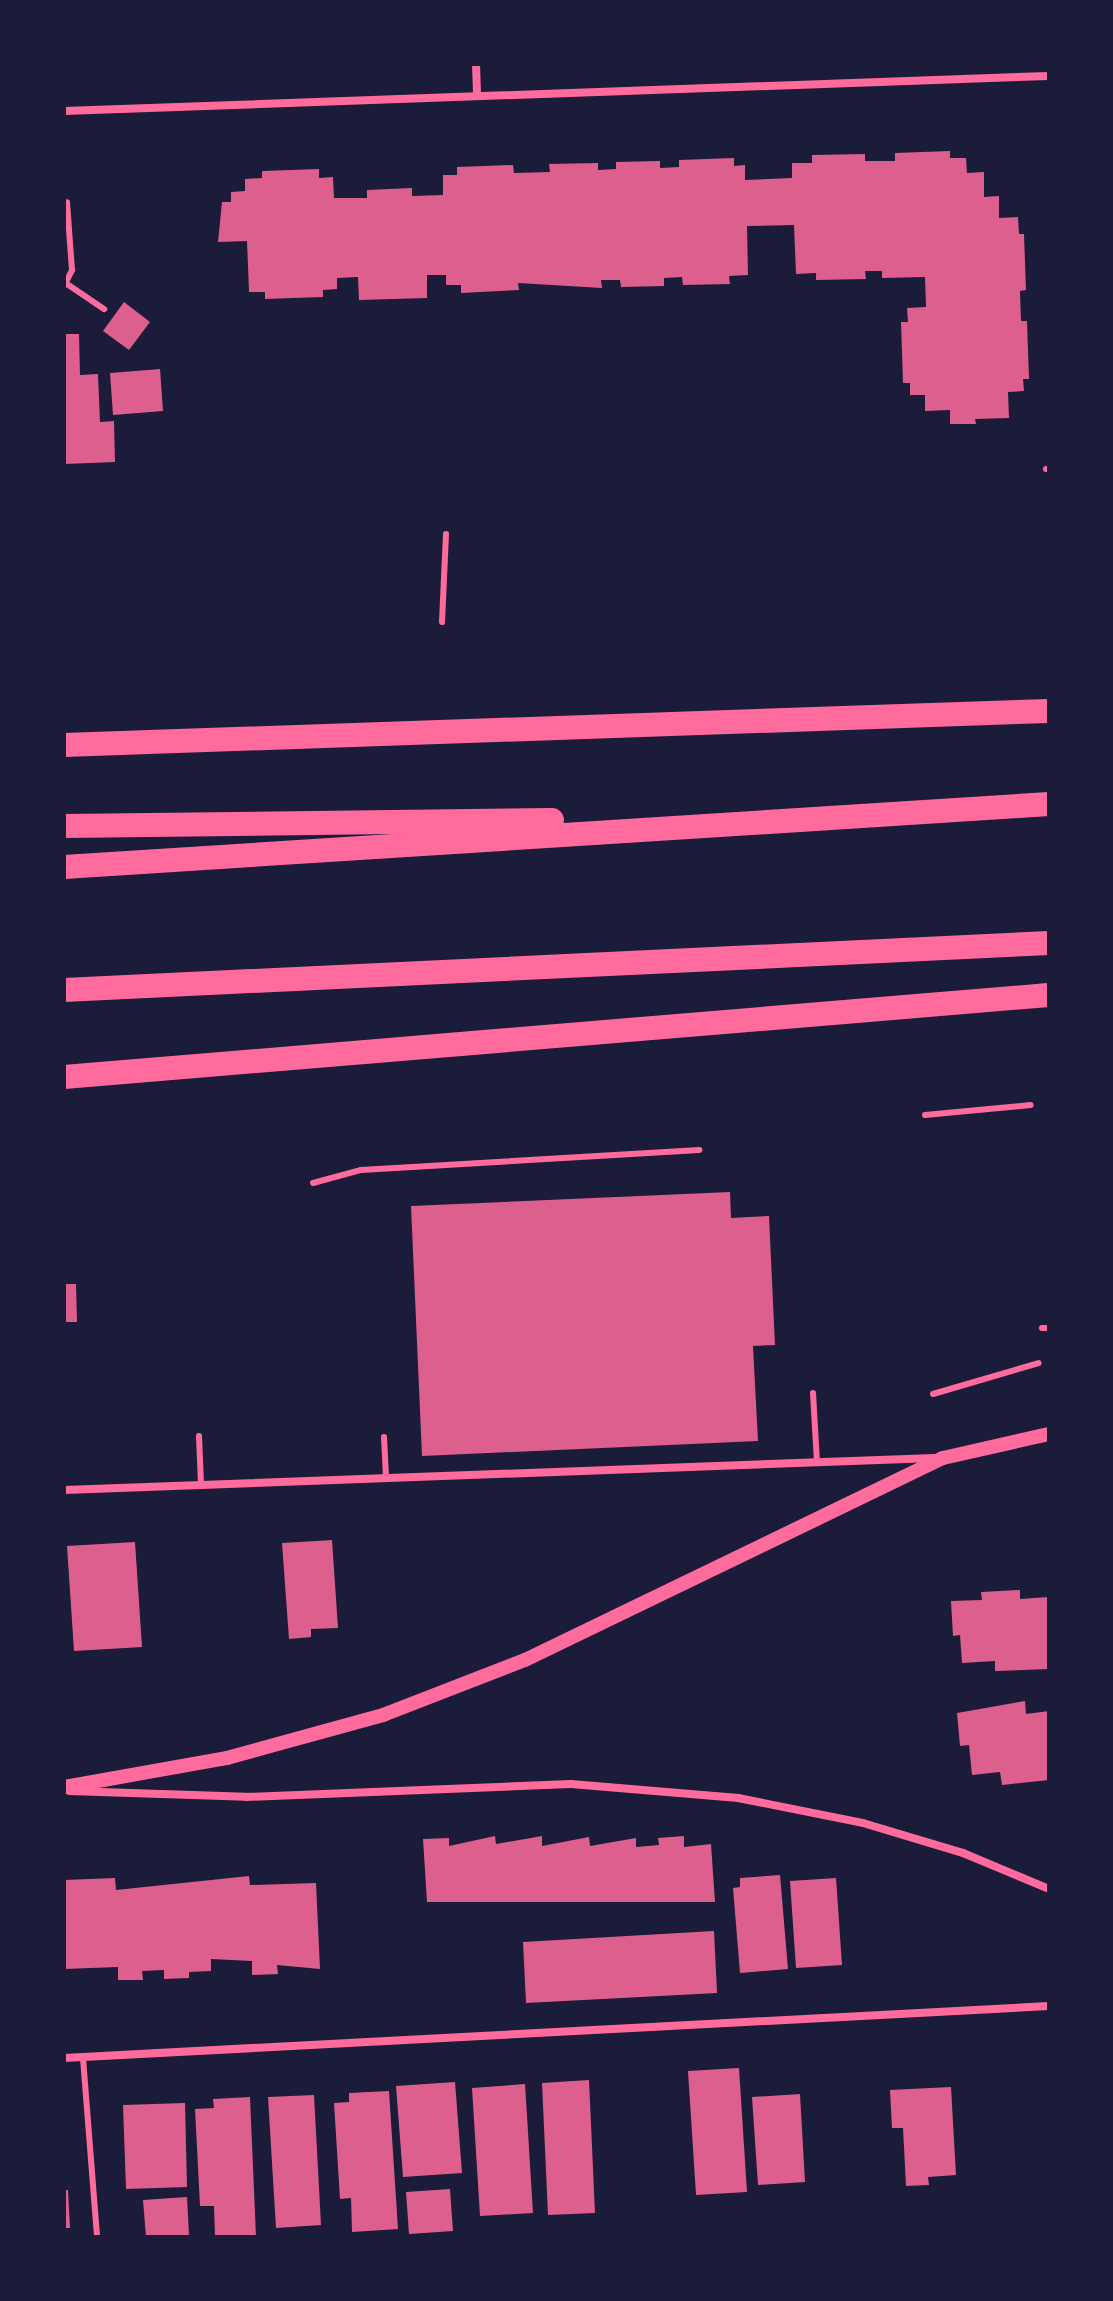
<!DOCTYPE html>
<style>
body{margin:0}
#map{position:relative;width:1113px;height:2301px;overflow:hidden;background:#1b1b3a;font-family:Arial,sans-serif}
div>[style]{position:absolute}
.building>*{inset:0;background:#dd5f8e}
.service>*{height:6px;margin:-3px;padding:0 3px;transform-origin:3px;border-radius:3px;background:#ff6b9d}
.minor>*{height:8px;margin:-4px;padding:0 4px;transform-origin:4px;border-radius:4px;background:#ff6b9d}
.tertiary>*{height:14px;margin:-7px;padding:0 7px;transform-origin:7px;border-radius:7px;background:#ff6b9d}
.motorway>*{height:24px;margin:-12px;padding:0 12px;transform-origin:12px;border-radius:12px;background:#ff6b9d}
span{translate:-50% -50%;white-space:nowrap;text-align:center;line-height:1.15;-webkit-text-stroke:8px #1b1b3a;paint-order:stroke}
.frame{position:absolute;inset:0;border:66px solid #1b1b3a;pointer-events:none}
</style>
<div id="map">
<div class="building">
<i style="clip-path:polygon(950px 151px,950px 158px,966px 158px,967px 173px,984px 172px,984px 197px,999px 196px,999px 218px,1018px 217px,1019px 234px,1024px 234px,1026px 290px,1020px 291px,1021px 321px,1027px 321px,1029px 379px,1023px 379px,1024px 391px,1008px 392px,1009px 418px,975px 419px,976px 424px,950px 424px,950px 410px,925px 411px,925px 395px,910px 395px,910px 383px,903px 383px,901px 322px,908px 322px,907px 308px,926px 307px,925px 277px,882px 278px,882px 271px,865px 271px,866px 279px,816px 280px,816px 273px,796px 274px,794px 225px,747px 226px,748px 275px,729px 276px,730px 284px,683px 285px,682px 277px,664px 278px,664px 286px,621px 287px,620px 280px,601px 280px,602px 288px,518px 283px,519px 290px,461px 293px,461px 285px,446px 285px,446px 275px,427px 275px,427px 298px,359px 300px,358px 277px,337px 278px,337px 289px,323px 290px,323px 297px,265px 299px,265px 292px,249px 292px,247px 241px,218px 242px,222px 202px,231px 202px,231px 192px,245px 191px,245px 179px,262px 178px,262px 171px,319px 169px,319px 178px,333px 177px,334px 198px,367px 198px,367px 190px,412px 188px,412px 196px,443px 195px,443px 175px,457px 175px,457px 167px,513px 165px,514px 173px,550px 172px,549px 164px,598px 163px,598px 170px,616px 169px,616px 162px,660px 161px,660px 168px,679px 167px,679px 160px,734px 158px,734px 166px,745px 165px,745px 180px,792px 178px,792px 163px,812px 163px,812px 155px,865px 154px,865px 161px,895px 161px,895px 153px)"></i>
<i style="clip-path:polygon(124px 302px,150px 322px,129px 350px,103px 331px)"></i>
<i style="clip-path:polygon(64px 334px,79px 334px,80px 375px,98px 374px,100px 422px,114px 421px,115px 462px,64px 464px)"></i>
<i style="clip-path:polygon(160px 369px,163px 411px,113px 415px,110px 373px)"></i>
<i style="clip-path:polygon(730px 1192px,731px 1218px,769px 1216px,775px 1345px,753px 1346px,758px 1441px,422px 1456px,411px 1206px)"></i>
<i style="clip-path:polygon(64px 1284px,76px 1284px,77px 1322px,64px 1322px)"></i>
<i style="clip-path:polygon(332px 1540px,338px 1628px,311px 1629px,311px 1637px,289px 1639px,282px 1543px)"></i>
<i style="clip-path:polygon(135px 1542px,142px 1647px,74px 1651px,67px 1546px)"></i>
<i style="clip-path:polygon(1020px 1590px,1020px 1599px,1049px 1597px,1049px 1669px,995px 1671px,995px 1661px,962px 1663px,960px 1635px,953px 1636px,951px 1601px,982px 1600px,981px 1592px)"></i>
<i style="clip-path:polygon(1025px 1701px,1026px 1714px,1049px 1711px,1049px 1780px,1002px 1785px,1000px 1772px,972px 1775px,969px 1745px,960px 1746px,957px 1713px)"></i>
<i style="clip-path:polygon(495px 1836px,496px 1844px,542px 1836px,542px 1846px,589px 1837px,590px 1846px,636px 1838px,636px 1847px,659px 1845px,658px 1838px,684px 1836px,684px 1847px,711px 1844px,715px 1902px,427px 1902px,423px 1839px,449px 1838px,449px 1846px)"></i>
<i style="clip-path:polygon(780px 1875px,788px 1969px,740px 1973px,733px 1888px,740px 1887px,740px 1878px)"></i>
<i style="clip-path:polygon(249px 1876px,250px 1885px,316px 1883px,320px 1969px,277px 1965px,278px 1974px,252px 1975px,252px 1961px,211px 1959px,211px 1971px,189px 1972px,189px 1978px,164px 1979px,164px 1970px,142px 1971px,143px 1980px,118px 1980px,118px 1967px,64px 1969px,64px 1880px,115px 1878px,116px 1890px)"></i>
<i style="clip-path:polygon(836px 1878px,842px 1965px,796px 1968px,790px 1881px)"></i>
<i style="clip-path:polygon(714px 1931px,717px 1993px,526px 2003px,523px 1942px)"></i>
<i style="clip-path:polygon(739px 2068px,747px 2192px,696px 2195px,688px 2071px)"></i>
<i style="clip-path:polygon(589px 2080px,595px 2213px,548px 2215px,542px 2083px)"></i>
<i style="clip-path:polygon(455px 2082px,462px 2173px,403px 2177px,396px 2086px)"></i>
<i style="clip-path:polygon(525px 2084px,533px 2213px,480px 2216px,472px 2088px)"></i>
<i style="clip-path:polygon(951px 2087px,956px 2175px,928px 2177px,929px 2185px,906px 2186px,903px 2128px,892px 2128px,890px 2090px)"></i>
<i style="clip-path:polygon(389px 2091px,398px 2229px,352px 2232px,351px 2198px,340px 2199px,334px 2103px,349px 2102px,349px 2093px)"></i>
<i style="clip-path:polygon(800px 2094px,805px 2182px,758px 2185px,752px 2097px)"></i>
<i style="clip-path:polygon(314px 2095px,321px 2225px,276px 2228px,268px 2097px)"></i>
<i style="clip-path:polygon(250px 2097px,256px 2237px,215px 2237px,214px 2206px,200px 2206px,195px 2109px,214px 2108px,213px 2099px)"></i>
<i style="clip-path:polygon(185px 2103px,187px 2187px,126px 2189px,123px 2105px)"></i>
<i style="clip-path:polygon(450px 2189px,453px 2231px,409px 2234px,406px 2192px)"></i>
<i style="clip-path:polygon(64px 2190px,68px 2190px,70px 2228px,64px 2228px)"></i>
<i style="clip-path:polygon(187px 2197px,189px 2235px,146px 2237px,143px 2200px)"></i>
</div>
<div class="service">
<i style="left:67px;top:284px;width:45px;rotate:34deg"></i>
<i style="left:64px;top:286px;width:18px;rotate:-63deg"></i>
<i style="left:72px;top:270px;width:68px;rotate:-94.2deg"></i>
<i style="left:1046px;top:469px;width:3px"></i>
<i style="left:442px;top:622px;width:88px;rotate:-87.4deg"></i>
<i style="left:925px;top:1115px;width:106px;rotate:-5.4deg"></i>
<i style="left:313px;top:1183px;width:50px;rotate:-15.2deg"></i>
<i style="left:361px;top:1170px;width:339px;rotate:-3.4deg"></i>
<i style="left:1042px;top:1328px;width:7px"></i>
<i style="left:813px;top:1393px;width:69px;rotate:86.7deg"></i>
<i style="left:933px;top:1394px;width:110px;rotate:-16.3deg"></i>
<i style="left:199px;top:1436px;width:48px;rotate:87.6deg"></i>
<i style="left:384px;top:1437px;width:41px;rotate:87.2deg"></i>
<i style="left:83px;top:2058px;width:180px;rotate:85.5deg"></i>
</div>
<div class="minor">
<i style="left:476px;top:64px;width:32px;rotate:88deg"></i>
<i style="left:64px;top:111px;width:986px;rotate:-2.04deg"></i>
<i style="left:64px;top:1490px;width:871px;rotate:-2.11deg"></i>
<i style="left:69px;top:1791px;width:177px;rotate:1.9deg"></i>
<i style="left:246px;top:1797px;width:325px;rotate:-2.3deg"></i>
<i style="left:571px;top:1784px;width:168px;rotate:4.8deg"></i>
<i style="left:738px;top:1798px;width:127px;rotate:11.3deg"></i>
<i style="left:863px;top:1823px;width:104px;rotate:16.7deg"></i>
<i style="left:963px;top:1853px;width:93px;rotate:22.7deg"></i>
<i style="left:64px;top:2058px;width:986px;rotate:-3.02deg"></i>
</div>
<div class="tertiary">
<i style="left:64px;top:1787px;width:166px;rotate:-10.1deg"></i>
<i style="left:227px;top:1758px;width:162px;rotate:-15.4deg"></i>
<i style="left:383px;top:1715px;width:152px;rotate:-21.2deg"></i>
<i style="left:525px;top:1660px;width:464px;rotate:-25.8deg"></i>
<i style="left:943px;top:1458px;width:109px;rotate:-12.8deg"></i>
</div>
<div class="motorway">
<i style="left:64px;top:745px;width:986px;rotate:-1.98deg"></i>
<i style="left:64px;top:826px;width:488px;rotate:-0.7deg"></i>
<i style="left:64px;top:867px;width:987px;rotate:-3.66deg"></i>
<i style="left:64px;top:990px;width:986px;rotate:-2.73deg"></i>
<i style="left:64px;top:1077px;width:988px;rotate:-4.76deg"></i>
</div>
<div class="frame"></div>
</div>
